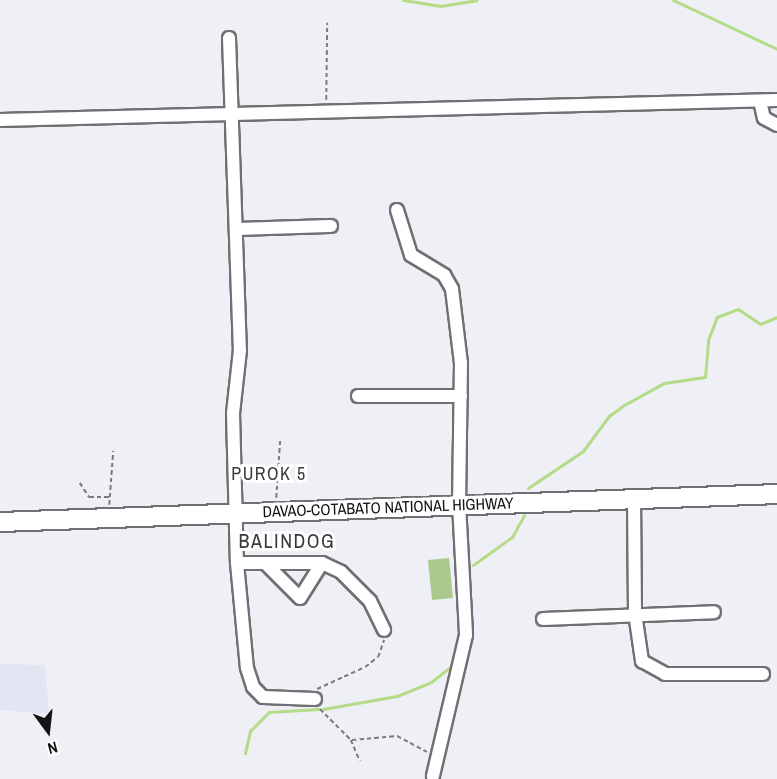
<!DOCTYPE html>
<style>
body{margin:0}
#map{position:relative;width:777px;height:779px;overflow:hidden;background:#eff0f5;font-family:"Archivo Narrow",sans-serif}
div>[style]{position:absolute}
.built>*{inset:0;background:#e4e5f3}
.green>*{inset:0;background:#aac98a}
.stream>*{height:3px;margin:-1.5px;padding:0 1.5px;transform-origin:1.5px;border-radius:1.5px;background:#b4db88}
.path>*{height:1.5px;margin-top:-0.75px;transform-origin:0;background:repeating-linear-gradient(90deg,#7b7b7f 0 4.5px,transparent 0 7.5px)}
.roads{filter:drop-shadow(2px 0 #6f6f74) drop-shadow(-2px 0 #6f6f74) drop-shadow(0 2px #6f6f74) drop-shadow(0 -2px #6f6f74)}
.minor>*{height:12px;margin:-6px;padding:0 6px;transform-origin:6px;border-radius:6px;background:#fff}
.highway>*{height:18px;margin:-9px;padding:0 9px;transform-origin:9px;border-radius:9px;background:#fff}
span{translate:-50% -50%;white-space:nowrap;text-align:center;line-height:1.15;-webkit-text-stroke:6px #fff;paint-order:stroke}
.street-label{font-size:16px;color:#131315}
.neighbourhood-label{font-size:18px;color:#393a3e;letter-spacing:1.5px}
.quarter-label{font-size:20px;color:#393a3e;letter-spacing:1.5px}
.north{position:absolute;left:18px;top:701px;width:60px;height:60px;-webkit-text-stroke:4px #fff;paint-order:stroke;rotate:165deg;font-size:16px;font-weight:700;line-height:24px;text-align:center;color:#131315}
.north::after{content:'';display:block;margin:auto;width:21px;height:27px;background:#131315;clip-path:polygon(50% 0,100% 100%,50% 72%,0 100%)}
</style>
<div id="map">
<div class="built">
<i style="clip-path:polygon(0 664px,45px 665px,49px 714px,0 710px)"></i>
</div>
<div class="green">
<i style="clip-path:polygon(449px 558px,453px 598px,432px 600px,428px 560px)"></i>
</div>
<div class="stream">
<i style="left:403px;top:0;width:37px;rotate:9deg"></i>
<i style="left:440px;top:6px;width:37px;rotate:-9deg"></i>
<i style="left:673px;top:0;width:115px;rotate:25.2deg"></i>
<i style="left:528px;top:488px;width:66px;rotate:-33.9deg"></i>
<i style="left:583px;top:451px;width:44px;rotate:-53.4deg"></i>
<i style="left:609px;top:416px;width:19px;rotate:-36deg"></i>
<i style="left:624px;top:405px;width:46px;rotate:-28.8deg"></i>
<i style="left:664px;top:383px;width:41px;rotate:-8.3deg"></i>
<i style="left:705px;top:377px;width:37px;rotate:-85deg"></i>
<i style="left:708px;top:340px;width:25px;rotate:-69deg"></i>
<i style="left:717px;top:317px;width:22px;rotate:-21deg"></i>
<i style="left:738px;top:309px;width:27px;rotate:34deg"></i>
<i style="left:760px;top:324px;width:18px;rotate:-22deg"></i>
<i style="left:473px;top:565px;width:48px;rotate:-35.7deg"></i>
<i style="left:512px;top:537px;width:25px;rotate:-61deg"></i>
<i style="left:458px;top:584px;width:59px;rotate:89deg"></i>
<i style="left:323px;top:709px;width:75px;rotate:-10deg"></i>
<i style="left:397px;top:696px;width:37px;rotate:-22deg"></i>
<i style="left:431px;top:682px;width:29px;rotate:-38deg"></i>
<i style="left:245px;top:753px;width:23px;rotate:-77deg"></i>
<i style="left:250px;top:731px;width:27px;rotate:-45deg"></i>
<i style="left:269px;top:712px;width:49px;rotate:-3.5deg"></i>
</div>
<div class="path">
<i style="left:326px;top:100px;width:77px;rotate:-89.3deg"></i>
<i style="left:80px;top:483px;width:17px;rotate:57deg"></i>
<i style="left:89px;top:497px;width:20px"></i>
<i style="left:276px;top:498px;width:59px;rotate:-86.1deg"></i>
<i style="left:109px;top:505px;width:54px;rotate:-85.8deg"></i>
<i style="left:317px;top:689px;width:53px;rotate:-24.6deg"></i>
<i style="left:365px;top:667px;width:16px;rotate:-38deg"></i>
<i style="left:378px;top:657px;width:18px;rotate:-71deg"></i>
<i style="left:320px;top:709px;width:44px;rotate:45deg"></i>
<i style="left:351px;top:740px;width:23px;rotate:67deg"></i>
<i style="left:352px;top:740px;width:45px;rotate:-5.1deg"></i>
<i style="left:397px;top:736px;width:34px;rotate:28deg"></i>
</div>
<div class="roads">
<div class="minor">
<i style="left:229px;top:38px;width:312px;rotate:88deg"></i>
<i style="left:240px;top:350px;width:63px;rotate:96.3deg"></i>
<i style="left:233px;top:413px;width:150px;rotate:88.5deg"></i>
<i style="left:237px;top:563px;width:105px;rotate:84.6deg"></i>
<i style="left:247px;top:668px;width:20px;rotate:72deg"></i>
<i style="left:253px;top:687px;width:14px;rotate:45deg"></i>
<i style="left:263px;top:697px;width:52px;rotate:2.2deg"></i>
<i style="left:760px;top:101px;width:17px;rotate:77deg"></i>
<i style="left:764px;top:118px;width:15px;rotate:28deg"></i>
<i style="left:0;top:120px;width:777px;rotate:-1.47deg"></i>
<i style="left:397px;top:210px;width:47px;rotate:72.7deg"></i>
<i style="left:411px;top:255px;width:39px;rotate:31deg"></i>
<i style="left:444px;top:275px;width:16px;rotate:60deg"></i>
<i style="left:452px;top:289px;width:75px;rotate:83.1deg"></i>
<i style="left:461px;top:363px;width:141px;rotate:90.8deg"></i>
<i style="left:459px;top:504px;width:131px;rotate:86.9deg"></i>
<i style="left:466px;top:635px;width:145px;rotate:103.2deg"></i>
<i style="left:236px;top:229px;width:95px;rotate:-1.8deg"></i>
<i style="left:358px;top:396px;width:103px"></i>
<i style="left:634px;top:498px;width:115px;rotate:89.5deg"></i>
<i style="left:635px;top:613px;width:49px;rotate:81.7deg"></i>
<i style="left:642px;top:661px;width:26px;rotate:29deg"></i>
<i style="left:665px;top:674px;width:98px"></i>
<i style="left:237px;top:563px;width:85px"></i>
<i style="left:322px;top:563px;width:41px;rotate:122.2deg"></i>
<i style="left:300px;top:598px;width:49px;rotate:-135deg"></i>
<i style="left:322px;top:563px;width:21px;rotate:25deg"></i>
<i style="left:341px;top:572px;width:41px;rotate:45deg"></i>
<i style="left:370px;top:601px;width:32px;rotate:64deg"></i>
<i style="left:543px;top:619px;width:171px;rotate:-2.3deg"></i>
</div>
<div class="highway">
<i style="left:0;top:522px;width:778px;rotate:-2.06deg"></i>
</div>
</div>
<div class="street-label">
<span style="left:388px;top:507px;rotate:-2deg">DAVAO-COTABATO NATIONAL HIGHWAY</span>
</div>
<div class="neighbourhood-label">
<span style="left:269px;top:474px">PUROK 5</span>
</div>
<div class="quarter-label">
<span style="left:287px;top:540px">BALINDOG</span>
</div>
<div class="north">N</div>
</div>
